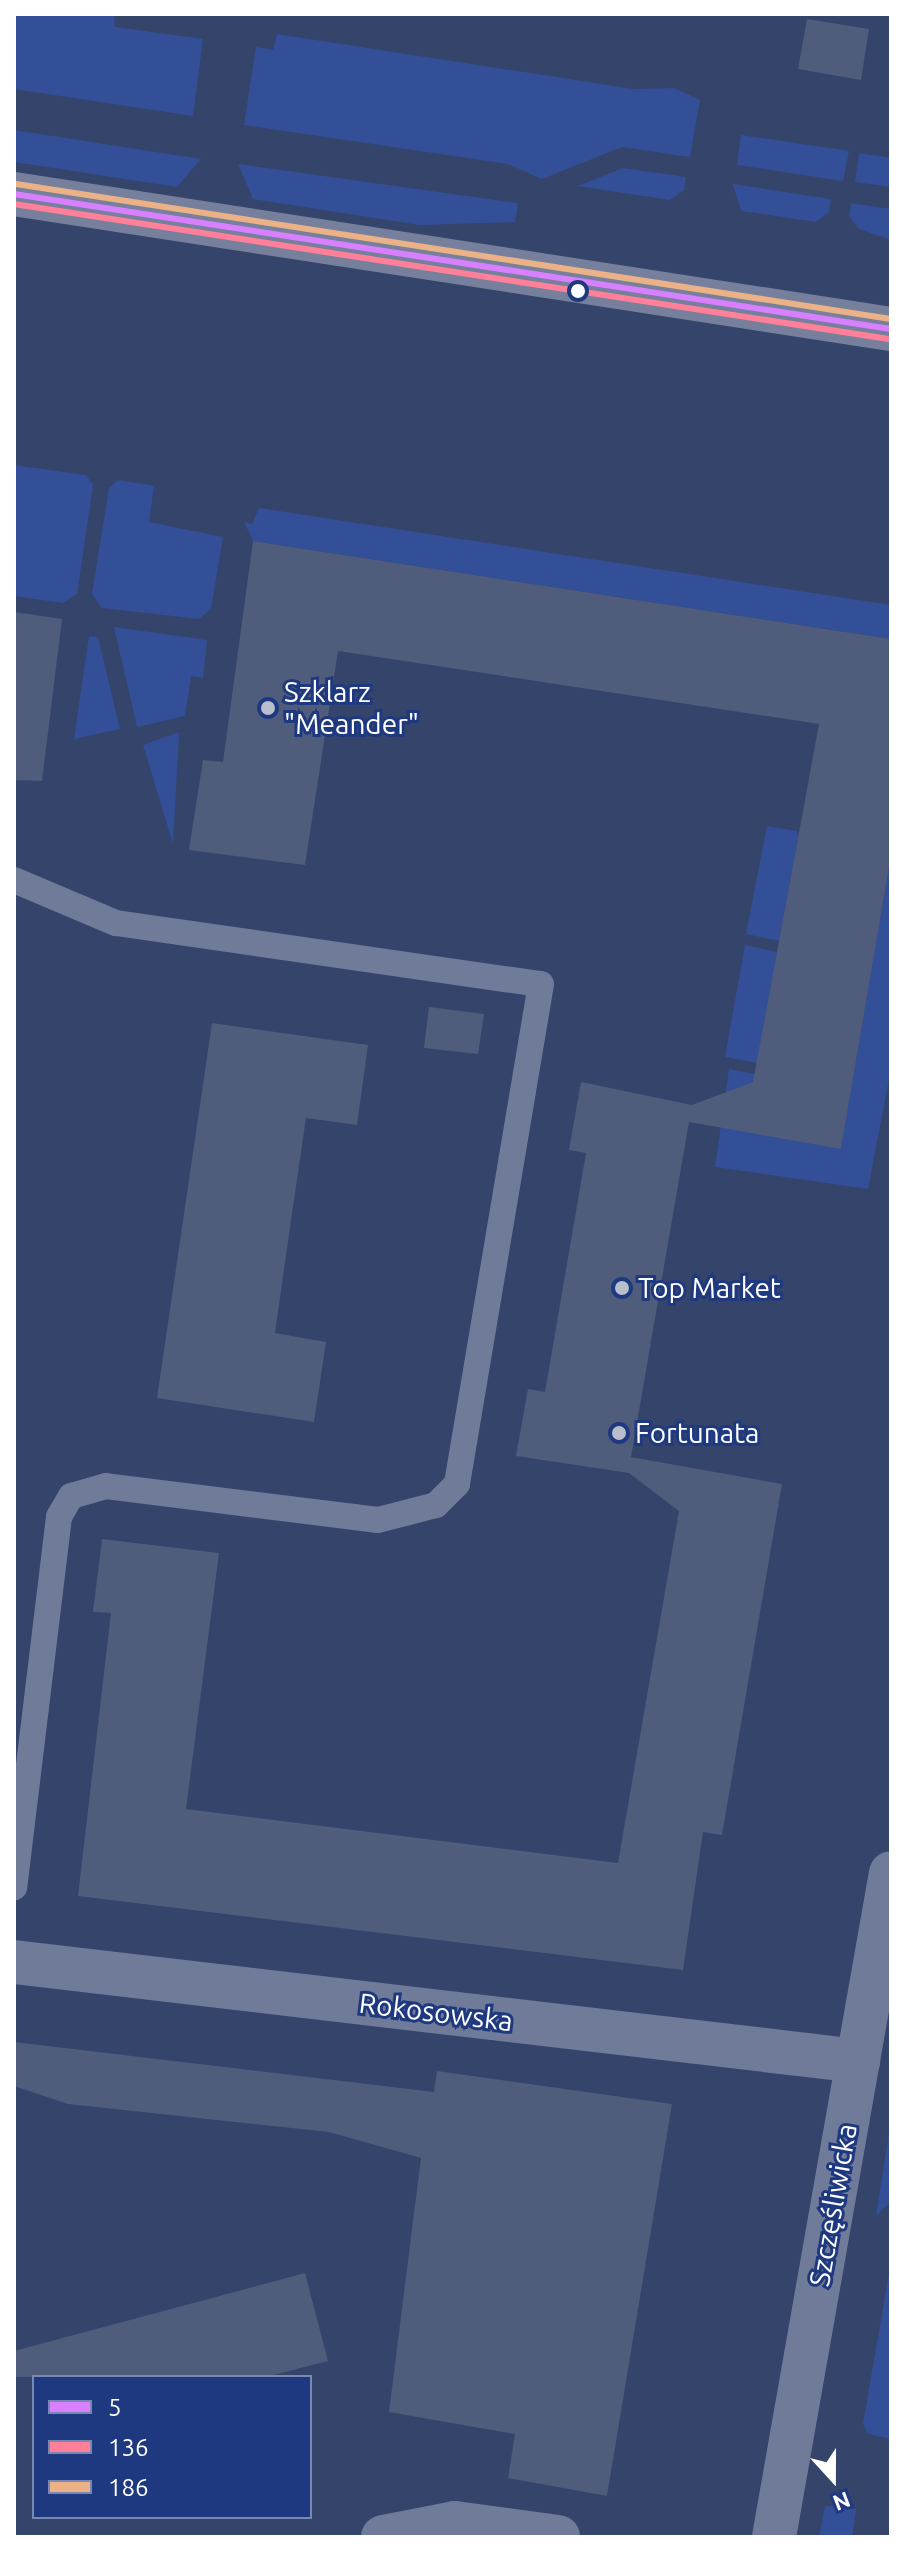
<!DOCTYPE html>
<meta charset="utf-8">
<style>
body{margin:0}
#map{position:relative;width:905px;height:2551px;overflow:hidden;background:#35446b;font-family:Ubuntu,sans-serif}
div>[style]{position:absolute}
.green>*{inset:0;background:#334f98}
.building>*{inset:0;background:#4f5c7b}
.service>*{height:26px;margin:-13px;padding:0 13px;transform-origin:13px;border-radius:13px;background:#707b99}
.minor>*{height:44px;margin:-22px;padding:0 22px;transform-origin:22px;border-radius:22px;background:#707b99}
.tertiary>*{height:44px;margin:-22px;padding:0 22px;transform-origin:22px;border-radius:22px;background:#707b99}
.secondary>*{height:44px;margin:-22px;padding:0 22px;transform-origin:22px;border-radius:22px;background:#76809d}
.bus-1>*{height:6px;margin:-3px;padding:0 3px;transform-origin:3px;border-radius:3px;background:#d880ff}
.bus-2>*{height:6px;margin:-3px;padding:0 3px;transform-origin:3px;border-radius:3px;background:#ff8098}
.bus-3>*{height:6px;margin:-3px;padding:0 3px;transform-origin:3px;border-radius:3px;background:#ebb288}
.dots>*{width:22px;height:22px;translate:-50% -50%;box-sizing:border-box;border:4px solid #1f3981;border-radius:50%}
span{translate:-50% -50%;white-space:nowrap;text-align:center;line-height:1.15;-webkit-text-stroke:6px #1f3981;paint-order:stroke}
.poi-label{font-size:28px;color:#fff}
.left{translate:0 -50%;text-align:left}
.street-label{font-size:28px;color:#fff}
.frame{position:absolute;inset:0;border:16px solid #fff;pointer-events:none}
.legend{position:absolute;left:32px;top:2375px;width:280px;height:144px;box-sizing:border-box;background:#1f3981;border:2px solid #7988b3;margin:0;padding:10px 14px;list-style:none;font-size:24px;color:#fff}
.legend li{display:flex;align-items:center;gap:16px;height:40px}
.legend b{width:40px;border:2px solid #7988b3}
.north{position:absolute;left:793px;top:2439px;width:80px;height:80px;-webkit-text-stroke:6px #1f3981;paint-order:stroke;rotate:159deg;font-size:22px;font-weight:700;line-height:32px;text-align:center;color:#fff}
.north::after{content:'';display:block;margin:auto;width:28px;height:36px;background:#fff;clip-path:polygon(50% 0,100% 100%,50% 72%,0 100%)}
</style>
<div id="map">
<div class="green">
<i style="clip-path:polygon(14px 14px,114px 14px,115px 27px,203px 39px,193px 116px,14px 89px)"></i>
<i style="clip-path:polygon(277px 34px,634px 89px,674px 88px,700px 100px,690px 157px,622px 147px,542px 179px,508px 164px,244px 125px,256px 47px,273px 50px)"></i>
<i style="clip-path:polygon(14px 131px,14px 130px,201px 159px,177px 187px,14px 162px)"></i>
<i style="clip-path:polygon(741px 135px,849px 151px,843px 181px,737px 165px)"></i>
<i style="clip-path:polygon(859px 153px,891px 158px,891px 187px,855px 182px)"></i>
<i style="clip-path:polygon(238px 164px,518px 203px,515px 222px,420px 225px,253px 199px)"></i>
<i style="clip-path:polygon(623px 168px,686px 177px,684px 190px,670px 200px,578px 186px)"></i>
<i style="clip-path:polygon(733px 184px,831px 199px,829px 212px,816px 222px,741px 211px)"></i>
<i style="clip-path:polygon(851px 203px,891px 209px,891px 240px,859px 229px,849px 216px)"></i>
<i style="clip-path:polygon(14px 465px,86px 475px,93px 485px,77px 594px,63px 603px,14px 596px)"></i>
<i style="clip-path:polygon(118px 480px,154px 486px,149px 522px,223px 537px,211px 609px,199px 619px,102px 608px,92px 594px,109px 488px)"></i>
<i style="clip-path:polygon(259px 508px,891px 605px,891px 639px,253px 541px,244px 522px,252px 524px)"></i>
<i style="clip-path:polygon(114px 627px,207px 640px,203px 678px,191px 676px,185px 716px,137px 727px)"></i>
<i style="clip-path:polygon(89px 636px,98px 637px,120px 729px,74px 739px)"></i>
<i style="clip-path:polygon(179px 732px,173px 844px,143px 745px)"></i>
<i style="clip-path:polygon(767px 826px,797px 831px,798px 838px,779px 941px,746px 934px)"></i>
<i style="clip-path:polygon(891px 855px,891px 1069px,868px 1189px,715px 1167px,729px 1069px,755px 1074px,841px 1148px)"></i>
<i style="clip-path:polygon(745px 945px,777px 952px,757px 1063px,725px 1057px)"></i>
<i style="clip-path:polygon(891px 2121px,891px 2203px,876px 2215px)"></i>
<i style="clip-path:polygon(891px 2261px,891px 2439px,868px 2434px,863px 2424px)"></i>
<i style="clip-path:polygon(825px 2506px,856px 2509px,852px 2537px,819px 2537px)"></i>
</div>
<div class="building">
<i style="clip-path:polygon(807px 19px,869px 29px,861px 80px,798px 69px)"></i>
<i style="clip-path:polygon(253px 541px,891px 639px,891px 855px,841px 1149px,689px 1122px,631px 1457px,782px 1484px,722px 1835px,703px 1832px,683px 1970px,78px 1896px,111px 1613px,93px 1612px,102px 1539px,219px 1553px,186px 1809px,618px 1863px,679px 1511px,629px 1473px,516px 1456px,528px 1389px,545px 1392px,586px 1153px,569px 1150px,581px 1082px,692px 1105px,753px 1082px,819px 724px,338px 651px,305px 865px,189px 850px,203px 760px,223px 762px)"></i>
<i style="clip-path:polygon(14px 612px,62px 619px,42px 781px,14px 780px)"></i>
<i style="clip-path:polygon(429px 1007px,484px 1014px,478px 1054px,424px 1048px)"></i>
<i style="clip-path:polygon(212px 1023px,368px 1045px,357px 1125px,306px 1118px,288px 1241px,275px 1333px,326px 1342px,314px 1422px,157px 1398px)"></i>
<i style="clip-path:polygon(14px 2042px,434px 2092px,437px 2071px,672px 2104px,607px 2496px,508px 2478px,515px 2434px,389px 2412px,421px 2158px,329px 2132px,68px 2104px,14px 2086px)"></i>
<i style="clip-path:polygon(305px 2273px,328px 2361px,266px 2377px,14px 2377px,14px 2351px)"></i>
</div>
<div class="service">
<i style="left:14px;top:880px;width:111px;rotate:22.9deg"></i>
<i style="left:116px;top:923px;width:429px;rotate:8.2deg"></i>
<i style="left:541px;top:984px;width:507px;rotate:99.54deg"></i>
<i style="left:457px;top:1484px;width:30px;rotate:135deg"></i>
<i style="left:436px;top:1505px;width:60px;rotate:165.5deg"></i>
<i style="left:378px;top:1520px;width:274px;rotate:-172.9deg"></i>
<i style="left:106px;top:1486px;width:36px;rotate:164deg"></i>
<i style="left:71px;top:1496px;width:24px;rotate:120deg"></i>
<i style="left:59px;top:1517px;width:373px;rotate:96.9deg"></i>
</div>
<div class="minor">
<i style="left:14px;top:1962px;width:850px;rotate:6.69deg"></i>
<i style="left:383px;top:2537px;width:73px;rotate:-11deg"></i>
<i style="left:455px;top:2523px;width:104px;rotate:7.7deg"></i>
</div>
<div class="tertiary">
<i style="left:774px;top:2537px;width:674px;rotate:-80.01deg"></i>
</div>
<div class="secondary">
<i style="left:14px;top:194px;width:887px;rotate:8.75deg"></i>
</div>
<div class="bus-1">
<i style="left:14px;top:194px;width:887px;rotate:8.75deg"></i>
</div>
<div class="bus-2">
<i style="left:14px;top:204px;width:885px;rotate:8.77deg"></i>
</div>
<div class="bus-3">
<i style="left:16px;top:184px;width:885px;rotate:8.77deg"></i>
</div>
<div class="dots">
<i style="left:578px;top:291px;background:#fff"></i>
<i style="left:268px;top:708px;background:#b8becb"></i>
<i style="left:622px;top:1288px;background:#b8becb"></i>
<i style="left:619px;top:1433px;background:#b8becb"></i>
</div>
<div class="poi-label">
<span class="left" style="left:284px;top:708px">Szklarz<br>"Meander"</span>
<span class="left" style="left:638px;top:1288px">Top Market</span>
<span class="left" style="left:635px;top:1433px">Fortunata</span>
</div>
<div class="street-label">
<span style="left:436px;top:2012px;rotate:7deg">Rokosowska</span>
<span style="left:833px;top:2205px;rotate:-80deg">Szczęśliwicka</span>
</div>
<div class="frame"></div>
<ul class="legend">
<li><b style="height:10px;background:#d880ff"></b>5</li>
<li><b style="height:10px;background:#ff8098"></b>136</li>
<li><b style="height:10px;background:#ebb288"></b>186</li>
</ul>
<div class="north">N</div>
</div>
